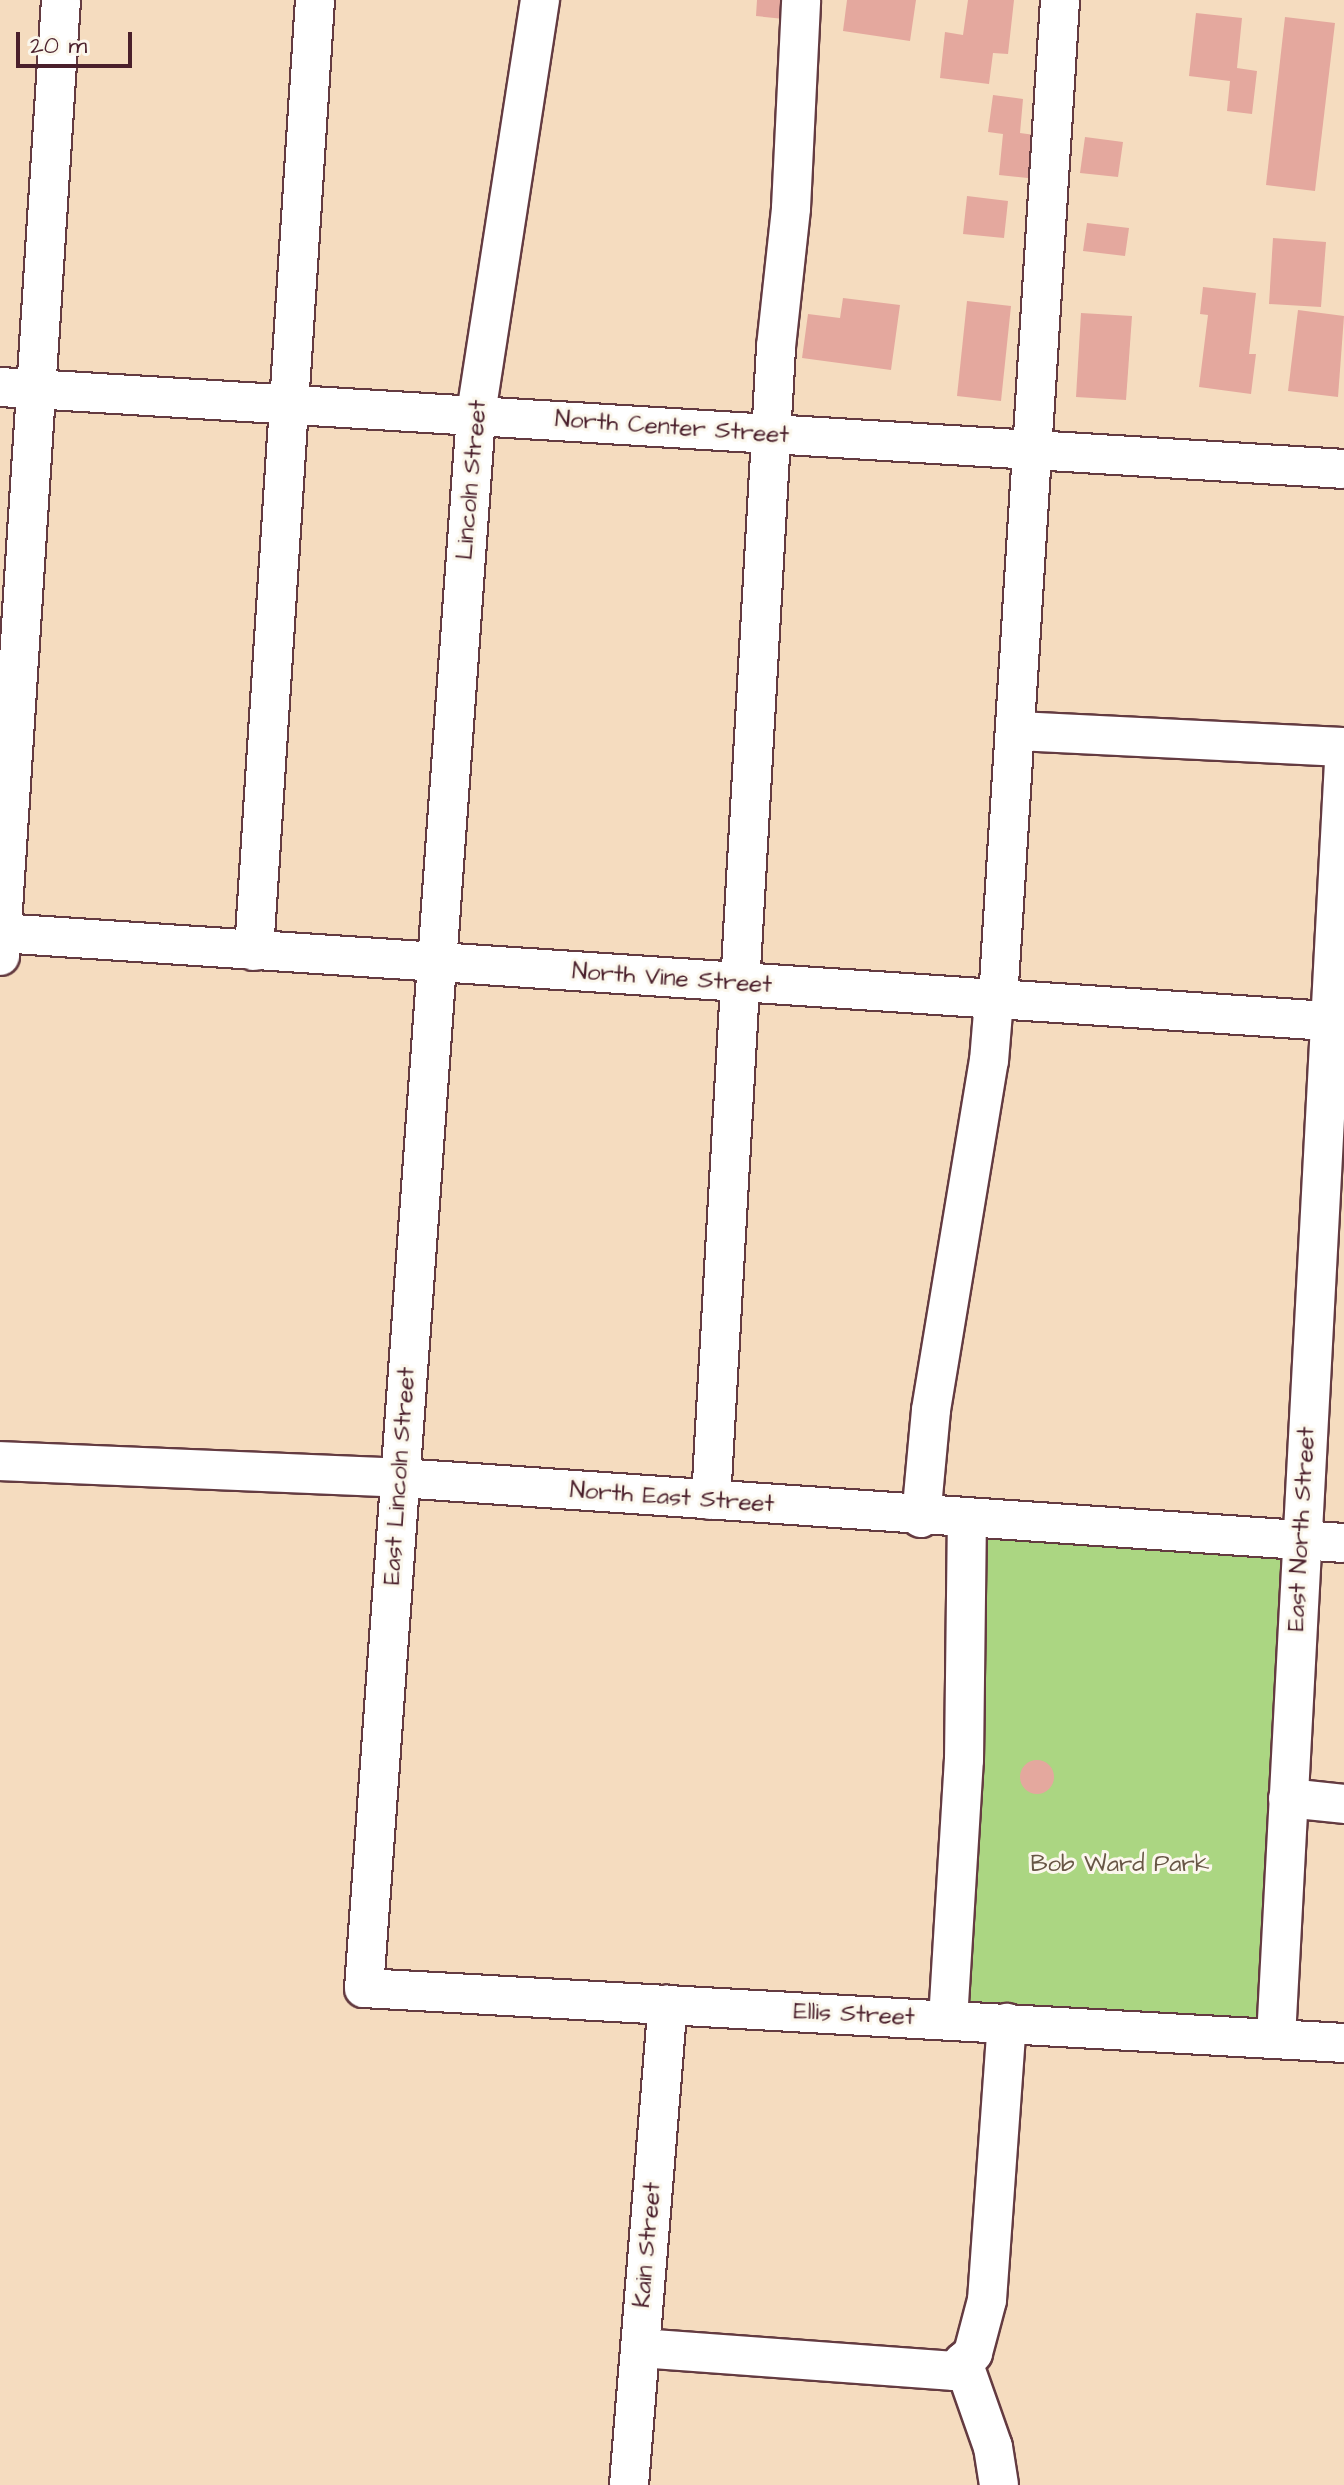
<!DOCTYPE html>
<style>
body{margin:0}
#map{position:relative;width:1344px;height:2485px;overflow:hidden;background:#f5dcbf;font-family:"Architects Daughter",sans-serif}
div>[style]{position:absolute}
.green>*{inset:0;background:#abd682}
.building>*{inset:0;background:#e4a89e}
.round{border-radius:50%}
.roads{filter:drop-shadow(2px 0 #643b41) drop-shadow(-2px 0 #643b41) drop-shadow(0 2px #643b41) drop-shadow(0 -2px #643b41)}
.minor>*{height:38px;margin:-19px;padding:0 19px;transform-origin:19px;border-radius:19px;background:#fff}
span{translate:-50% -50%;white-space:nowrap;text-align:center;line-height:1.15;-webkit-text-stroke:6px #fbf7ec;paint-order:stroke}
.street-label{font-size:24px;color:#4a1f2b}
.park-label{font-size:24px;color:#675645}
.scale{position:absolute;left:16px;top:32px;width:116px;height:36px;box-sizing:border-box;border:4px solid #4a1f2b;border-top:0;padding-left:10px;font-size:24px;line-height:28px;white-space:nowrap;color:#4a1f2b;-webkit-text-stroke:6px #fbf7ec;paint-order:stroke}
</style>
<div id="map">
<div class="green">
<i style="clip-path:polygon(985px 1530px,1287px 1554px,1266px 2037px,957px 2022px)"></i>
</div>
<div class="building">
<i style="clip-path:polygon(757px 0,786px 0,784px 19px,756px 16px)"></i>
<i style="clip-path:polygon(847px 0,916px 0,910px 41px,843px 31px)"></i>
<i style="clip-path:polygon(968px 0,1014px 0,1008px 54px,993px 53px,989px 84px,940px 78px,945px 32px,963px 35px)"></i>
<i style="clip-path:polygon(1196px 13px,1242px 18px,1237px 68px,1257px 71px,1252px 114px,1227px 111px,1230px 81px,1189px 76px)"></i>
<i style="clip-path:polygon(1285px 17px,1335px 23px,1315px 191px,1266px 185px)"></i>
<i style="clip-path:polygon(993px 95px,1023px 99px,1020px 133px,1042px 136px,1037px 179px,999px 175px,1003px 134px,988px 132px)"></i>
<i style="clip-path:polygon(1085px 137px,1123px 142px,1118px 177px,1080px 173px)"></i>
<i style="clip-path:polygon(967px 196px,1008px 201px,1004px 238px,963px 234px)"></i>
<i style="clip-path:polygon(1087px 223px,1129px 228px,1125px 256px,1083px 251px)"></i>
<i style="clip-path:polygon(1273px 238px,1326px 242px,1321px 307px,1269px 304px)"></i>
<i style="clip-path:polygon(1203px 287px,1256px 293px,1249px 354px,1256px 354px,1251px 394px,1199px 387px,1208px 315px,1200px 314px)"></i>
<i style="clip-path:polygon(843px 298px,900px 305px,891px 370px,802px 358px,808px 314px,840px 318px)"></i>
<i style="clip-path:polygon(967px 301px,1011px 306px,1001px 401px,957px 396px)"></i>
<i style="clip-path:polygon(1298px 310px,1344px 316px,1338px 397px,1288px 391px)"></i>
<i style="clip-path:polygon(1081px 313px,1132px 316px,1126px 400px,1076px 397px)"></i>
<i class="round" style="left:1020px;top:1760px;width:34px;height:34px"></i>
</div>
<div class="roads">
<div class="minor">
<i style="left:540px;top:0;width:420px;rotate:98.8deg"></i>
<i style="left:476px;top:415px;width:1577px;rotate:94.07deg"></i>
<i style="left:364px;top:1988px;width:982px;rotate:3.21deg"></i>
<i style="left:0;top:387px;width:1346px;rotate:3.49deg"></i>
<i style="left:1016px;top:731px;width:328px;rotate:2.8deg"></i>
<i style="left:0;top:933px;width:1347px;rotate:3.79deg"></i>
<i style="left:254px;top:951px;width:953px;rotate:-86.33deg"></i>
<i style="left:0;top:956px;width:958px;rotate:-86.35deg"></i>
<i style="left:998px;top:1000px;width:1002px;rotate:-86.45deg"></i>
<i style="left:0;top:1461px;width:400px;rotate:2.4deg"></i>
<i style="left:400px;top:1478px;width:946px;rotate:3.94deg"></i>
<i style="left:711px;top:1500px;width:1155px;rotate:-86.77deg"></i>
<i style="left:776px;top:347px;width:140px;rotate:-83.8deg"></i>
<i style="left:791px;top:208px;width:208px;rotate:-87.2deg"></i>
<i style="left:921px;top:1518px;width:108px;rotate:-84.7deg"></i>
<i style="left:931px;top:1410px;width:354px;rotate:-80.6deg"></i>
<i style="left:989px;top:1061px;width:61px;rotate:-85.3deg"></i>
<i style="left:1288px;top:1798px;width:56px;rotate:6.1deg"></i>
<i style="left:948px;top:2020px;width:260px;rotate:-86.5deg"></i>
<i style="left:964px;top:1760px;width:240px;rotate:-89.3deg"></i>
<i style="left:1276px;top:2038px;width:1277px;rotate:-86.95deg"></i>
<i style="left:640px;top:2348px;width:315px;rotate:4.2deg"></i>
<i style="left:954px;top:2371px;width:26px;rotate:-43deg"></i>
<i style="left:973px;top:2353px;width:55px;rotate:-75.2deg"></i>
<i style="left:987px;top:2300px;width:278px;rotate:-85.9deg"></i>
<i style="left:963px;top:2362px;width:90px;rotate:70.6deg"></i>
<i style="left:993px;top:2447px;width:38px;rotate:81deg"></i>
<i style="left:629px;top:2485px;width:482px;rotate:-85.4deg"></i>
</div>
</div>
<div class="street-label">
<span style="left:672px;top:428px;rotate:4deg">North Center Street</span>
<span style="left:472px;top:480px;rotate:-85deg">Lincoln Street</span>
<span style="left:672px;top:979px;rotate:4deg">North Vine Street</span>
<span style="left:400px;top:1476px;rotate:-86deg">East Lincoln Street</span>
<span style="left:672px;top:1498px;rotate:4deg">North East Street</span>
<span style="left:1302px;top:1529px;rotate:-87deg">East North Street</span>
<span style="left:854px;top:2015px;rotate:3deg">Ellis Street</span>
<span style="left:648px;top:2245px;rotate:-85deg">Kain Street</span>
</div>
<div class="park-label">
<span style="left:1120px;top:1865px">Bob Ward Park</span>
</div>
<div class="scale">20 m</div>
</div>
